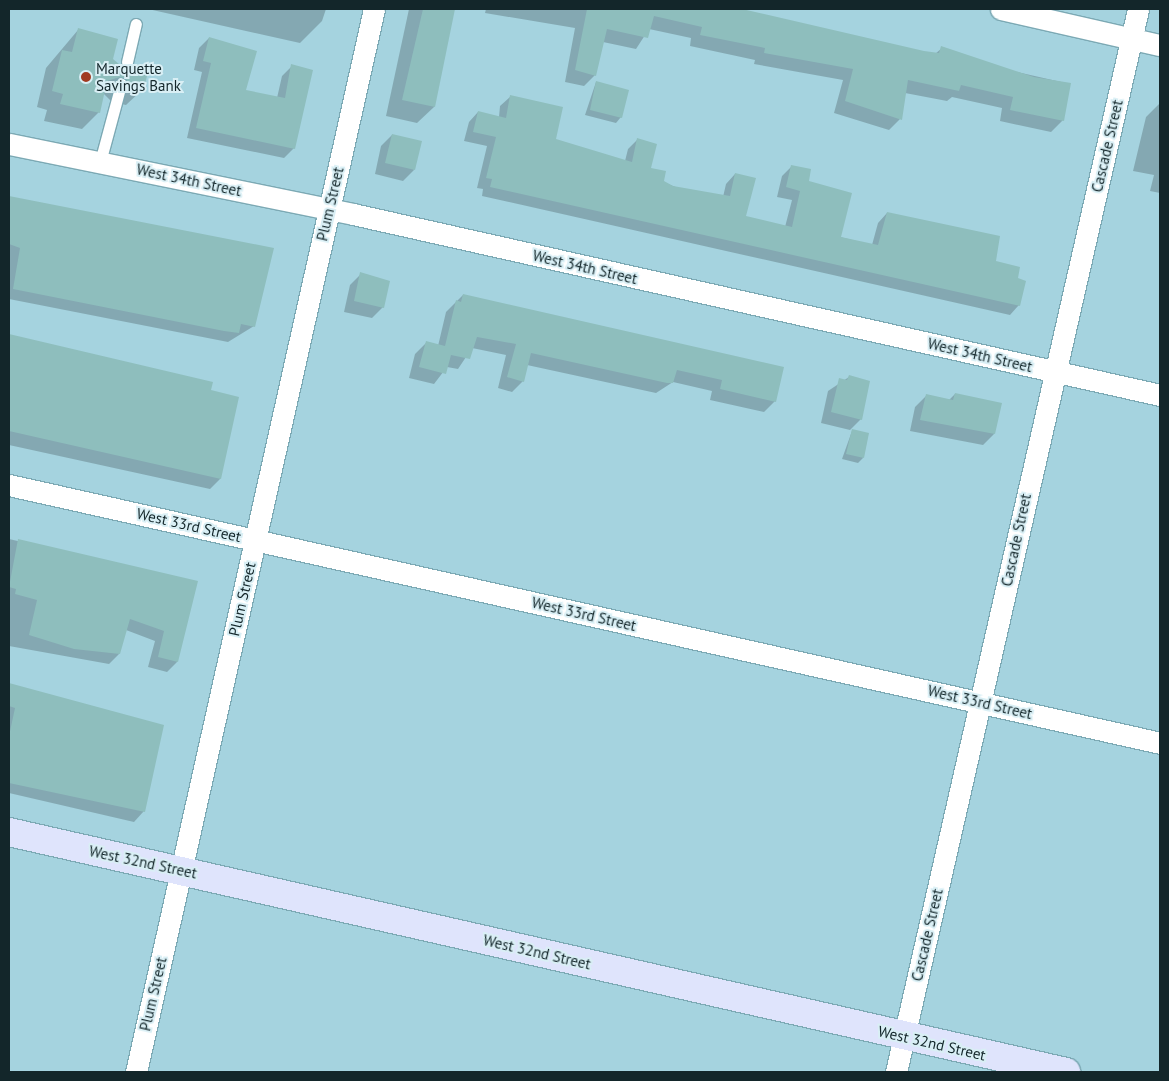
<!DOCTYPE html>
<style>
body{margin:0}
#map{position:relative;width:1169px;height:1081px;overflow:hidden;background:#a5d3df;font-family:"PT Sans",sans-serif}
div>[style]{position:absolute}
.shadow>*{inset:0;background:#0003}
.building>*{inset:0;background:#8ebebd}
.roads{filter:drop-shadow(1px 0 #7ca9b4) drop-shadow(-1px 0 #7ca9b4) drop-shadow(0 1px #7ca9b4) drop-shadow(0 -1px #7ca9b4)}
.lane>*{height:11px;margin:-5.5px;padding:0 5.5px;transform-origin:5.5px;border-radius:5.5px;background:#fff}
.street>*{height:21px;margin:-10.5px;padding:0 10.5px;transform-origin:10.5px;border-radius:10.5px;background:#fff}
.secondary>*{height:28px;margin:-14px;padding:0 14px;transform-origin:14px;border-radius:14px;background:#dfe4fc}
.dots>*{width:14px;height:14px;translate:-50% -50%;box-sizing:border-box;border:2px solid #d9eff5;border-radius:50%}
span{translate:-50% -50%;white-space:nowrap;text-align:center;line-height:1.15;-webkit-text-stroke:4px #d9eff5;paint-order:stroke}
.poi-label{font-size:15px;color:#13262a}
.left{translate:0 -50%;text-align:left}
.street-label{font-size:15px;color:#13262a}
.frame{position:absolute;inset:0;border:10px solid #13262a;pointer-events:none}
</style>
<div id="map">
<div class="shadow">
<i style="clip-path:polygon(148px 9px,326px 9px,322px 21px,300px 43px)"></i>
<i style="clip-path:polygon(409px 9px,454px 9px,434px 107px,417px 123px,386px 116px)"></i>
<i style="clip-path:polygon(486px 9px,737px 9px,924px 52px,935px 54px,942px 48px,991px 66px,1070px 84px,1063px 120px,1051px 132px,1000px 121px,1002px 108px,952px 97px,947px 101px,905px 93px,900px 119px,889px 130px,834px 113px,843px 80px,754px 64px,755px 60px,690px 46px,691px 38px,649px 29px,636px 49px,603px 42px,595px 75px,584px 86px,565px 82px,575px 28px,485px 13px)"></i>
<i style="clip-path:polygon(evenodd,78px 30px,143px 89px,126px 105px,112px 102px,103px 93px,99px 112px,82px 129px,44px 121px,47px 110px,37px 107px,46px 68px,78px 30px,124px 82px,127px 82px,133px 90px,131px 92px,124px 82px)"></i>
<i style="clip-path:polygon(209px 38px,245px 91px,277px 98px,282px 76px,292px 66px,294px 148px,284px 158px,187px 138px,202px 72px,194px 70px,199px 48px)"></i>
<i style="clip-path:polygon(596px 82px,621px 117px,616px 123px,585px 115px)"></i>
<i style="clip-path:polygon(510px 97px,554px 140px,625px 161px,628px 149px,637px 140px,649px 169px,663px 182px,693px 194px,723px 197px,726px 184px,735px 174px,744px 217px,785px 227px,792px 200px,777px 197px,782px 176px,792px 166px,808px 181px,840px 237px,872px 245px,878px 223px,887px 213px,994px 262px,1016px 279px,1019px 305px,1010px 315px,482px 196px,483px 189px,477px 188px,487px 146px,464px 141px,469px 122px,478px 112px,499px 117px,500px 106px)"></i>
<i style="clip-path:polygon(1160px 103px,1160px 193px,1150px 191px,1154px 175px,1133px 171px,1146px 117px)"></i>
<i style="clip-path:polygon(392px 135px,414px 170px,403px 181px,375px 174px,381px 146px)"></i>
<i style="clip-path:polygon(9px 198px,272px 249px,254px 326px,228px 342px,9px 299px)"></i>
<i style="clip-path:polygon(361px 274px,383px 307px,372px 318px,344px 312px,350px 285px)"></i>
<i style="clip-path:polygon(463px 295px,782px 368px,775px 401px,764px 412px,710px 400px,712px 391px,673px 382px,656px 393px,527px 365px,523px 381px,512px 392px,498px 388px,506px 355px,472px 348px,458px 369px,447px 367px,434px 384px,409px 378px,415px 354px,426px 343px,438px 346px,446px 312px)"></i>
<i style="clip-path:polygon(9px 336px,211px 383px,210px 391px,238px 398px,220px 479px,210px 489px,9px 445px)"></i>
<i style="clip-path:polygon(849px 377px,861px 419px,850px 430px,821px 423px,828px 391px)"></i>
<i style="clip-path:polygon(955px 394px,1001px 404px,994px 434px,983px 445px,910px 431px,915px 407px,926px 396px,949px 400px)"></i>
<i style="clip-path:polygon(852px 431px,863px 458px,858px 463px,842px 459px)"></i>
<i style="clip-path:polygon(9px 539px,197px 582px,177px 662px,167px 672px,148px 667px,155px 641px,126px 630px,119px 654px,109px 664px,9px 646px)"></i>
<i style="clip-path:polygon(9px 685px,163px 726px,144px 811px,134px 822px,9px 793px)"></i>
</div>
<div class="building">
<i style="clip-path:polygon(423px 9px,455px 9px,435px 107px,402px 100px)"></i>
<i style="clip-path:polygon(587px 9px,742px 9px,924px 51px,939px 53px,941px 46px,1034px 77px,1071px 83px,1064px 121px,1010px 110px,1013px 97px,961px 85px,959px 91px,908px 80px,902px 120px,845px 101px,853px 69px,764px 53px,765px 48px,700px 35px,702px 27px,654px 16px,648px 38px,607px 29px,596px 76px,575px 70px)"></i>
<i style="clip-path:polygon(78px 28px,118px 39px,113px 59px,125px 69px,134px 64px,149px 67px,144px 89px,128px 86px,120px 77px,107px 81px,100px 113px,60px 104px,63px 94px,52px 91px,62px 50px,72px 52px)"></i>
<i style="clip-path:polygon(209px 37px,257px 51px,246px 90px,285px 98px,291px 64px,313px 70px,295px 149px,196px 128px,211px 63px,203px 61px)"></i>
<i style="clip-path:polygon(596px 81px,629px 90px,622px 118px,590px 110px)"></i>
<i style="clip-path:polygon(510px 95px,563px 107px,556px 139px,632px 162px,637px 138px,657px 144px,651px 168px,666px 171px,664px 181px,673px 186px,730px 196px,735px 173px,756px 178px,746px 216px,792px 227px,800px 191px,786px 187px,791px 165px,811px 169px,809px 181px,852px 193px,841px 237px,878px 245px,887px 212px,1000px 236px,996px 261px,1020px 267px,1018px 278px,1026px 281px,1020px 306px,490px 187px,492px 179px,486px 178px,496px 137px,473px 132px,478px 111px,506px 118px)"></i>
<i style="clip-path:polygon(392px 134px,422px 141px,415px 170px,385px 163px)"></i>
<i style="clip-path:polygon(9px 196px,274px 248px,255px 327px,241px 324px,239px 333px,224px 331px,13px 289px,20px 248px,9px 244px)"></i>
<i style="clip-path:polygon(360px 272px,390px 281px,384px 308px,354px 301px)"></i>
<i style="clip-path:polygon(463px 294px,784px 367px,776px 402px,720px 389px,722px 380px,677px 370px,673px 383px,667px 383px,531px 353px,524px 382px,507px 377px,516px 344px,477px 337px,470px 359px,451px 355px,446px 374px,419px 367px,426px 341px,445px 346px,456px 300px,461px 302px)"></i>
<i style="clip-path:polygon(9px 334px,213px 382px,211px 390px,239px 397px,221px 479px,9px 431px)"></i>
<i style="clip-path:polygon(849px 375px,870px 381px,862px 420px,831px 412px,839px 378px,847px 380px)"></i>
<i style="clip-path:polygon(955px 393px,1002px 403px,995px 434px,920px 420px,926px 394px,953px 400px)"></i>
<i style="clip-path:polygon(852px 429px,869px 433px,864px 458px,846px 454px)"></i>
<i style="clip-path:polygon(18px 539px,198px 581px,178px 662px,158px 657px,164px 631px,130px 619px,120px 654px,74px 649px,29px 635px,37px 600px,15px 594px,16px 589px,9px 587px)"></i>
<i style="clip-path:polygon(9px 683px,164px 725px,145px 812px,9px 783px,9px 736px,15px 708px,9px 706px)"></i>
</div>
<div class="roads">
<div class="lane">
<i style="left:127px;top:62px;width:39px;rotate:-77deg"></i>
<i style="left:100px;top:162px;width:81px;rotate:-74.9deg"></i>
</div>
<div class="street">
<i style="left:1001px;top:9px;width:163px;rotate:12.8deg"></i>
<i style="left:9px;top:144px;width:351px;rotate:11.5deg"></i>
<i style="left:353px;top:214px;width:827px;rotate:12.64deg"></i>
<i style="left:9px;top:485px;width:1180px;rotate:12.63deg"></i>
<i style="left:136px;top:1072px;width:1089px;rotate:-77.38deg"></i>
<i style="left:896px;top:1072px;width:1090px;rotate:-77.17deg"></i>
</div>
<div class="secondary">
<i style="left:9px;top:832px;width:1084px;rotate:12.79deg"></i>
</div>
</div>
<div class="dots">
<i style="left:86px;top:77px;background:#a13920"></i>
</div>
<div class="poi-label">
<span class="left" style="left:96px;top:77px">Marquette<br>Savings Bank</span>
</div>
<div class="street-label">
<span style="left:1107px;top:146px;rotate:-77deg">Cascade Street</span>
<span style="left:189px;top:180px;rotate:12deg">West 34th Street</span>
<span style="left:330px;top:204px;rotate:-77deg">Plum Street</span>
<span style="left:585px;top:267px;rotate:13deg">West 34th Street</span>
<span style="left:980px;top:355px;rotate:13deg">West 34th Street</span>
<span style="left:189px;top:525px;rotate:13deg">West 33rd Street</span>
<span style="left:1016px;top:540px;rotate:-78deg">Cascade Street</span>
<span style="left:242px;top:599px;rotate:-77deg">Plum Street</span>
<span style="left:584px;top:614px;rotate:13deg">West 33rd Street</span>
<span style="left:980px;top:702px;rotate:13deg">West 33rd Street</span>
<span style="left:143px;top:862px;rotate:12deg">West 32nd Street</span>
<span style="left:927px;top:935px;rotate:-77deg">Cascade Street</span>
<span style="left:537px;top:952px;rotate:13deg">West 32nd Street</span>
<span style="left:153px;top:994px;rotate:-77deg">Plum Street</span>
<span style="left:932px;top:1043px;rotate:13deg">West 32nd Street</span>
</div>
<div class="frame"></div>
</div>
